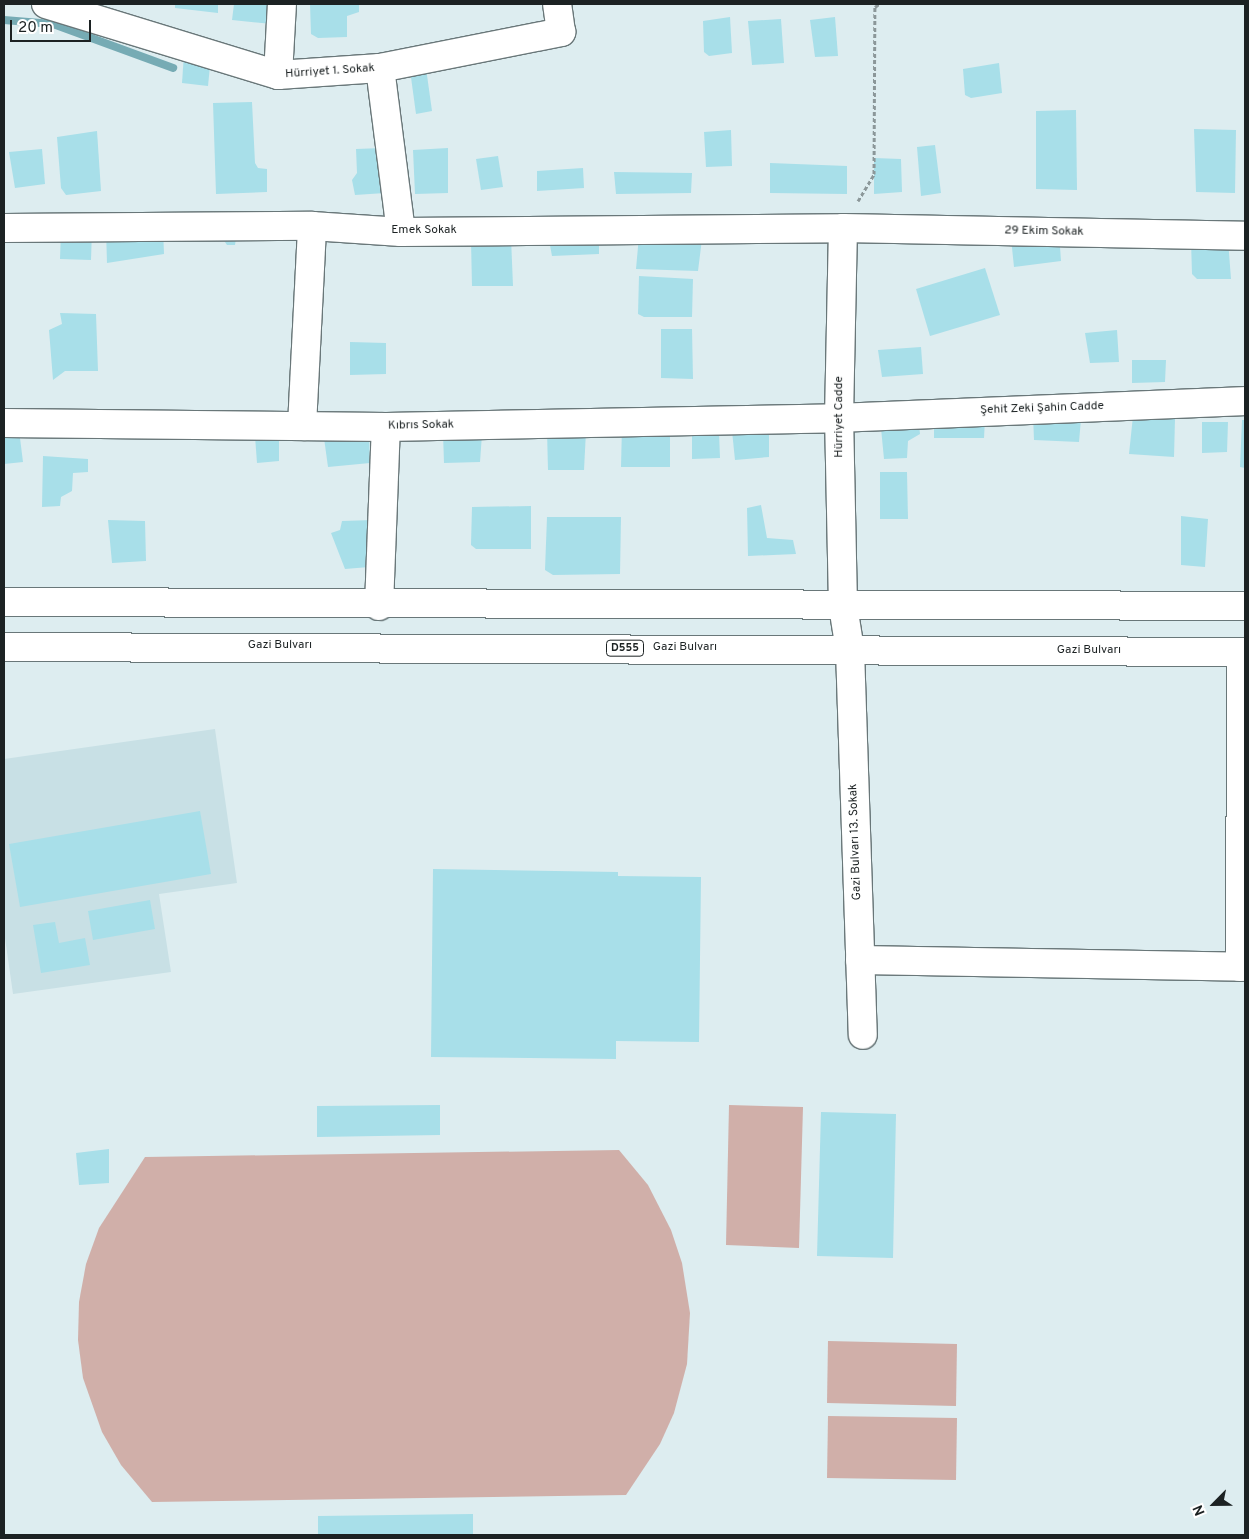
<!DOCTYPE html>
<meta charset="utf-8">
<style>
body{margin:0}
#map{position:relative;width:1249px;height:1539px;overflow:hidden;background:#ddedf0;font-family:Overpass,sans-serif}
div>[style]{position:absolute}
.built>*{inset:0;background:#c8e0e5}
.green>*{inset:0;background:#d0afa9}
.stream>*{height:8px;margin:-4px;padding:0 4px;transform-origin:4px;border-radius:4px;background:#76abb4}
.building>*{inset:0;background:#a8dfe9}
.path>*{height:3px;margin-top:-1.5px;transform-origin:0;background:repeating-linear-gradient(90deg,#8b9799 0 4px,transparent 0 6.5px)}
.roads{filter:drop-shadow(1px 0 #697779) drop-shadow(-1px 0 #697779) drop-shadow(0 1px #697779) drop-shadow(0 -1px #697779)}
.minor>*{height:28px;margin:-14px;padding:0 14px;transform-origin:14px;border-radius:14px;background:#fff}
.major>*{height:28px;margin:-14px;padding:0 14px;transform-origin:14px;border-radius:14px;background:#fff}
span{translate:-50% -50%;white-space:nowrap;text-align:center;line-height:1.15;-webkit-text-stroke:5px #fff;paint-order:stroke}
.shield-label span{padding:1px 4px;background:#fff;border:1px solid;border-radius:4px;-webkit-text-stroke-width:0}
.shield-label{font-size:11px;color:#1c2223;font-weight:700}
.street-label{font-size:12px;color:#1c2223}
.frame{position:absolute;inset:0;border:5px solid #1c2223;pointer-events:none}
.north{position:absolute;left:1189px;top:1479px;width:50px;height:50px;-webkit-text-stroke:4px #fff;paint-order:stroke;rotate:247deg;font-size:14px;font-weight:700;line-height:20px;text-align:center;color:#1c2223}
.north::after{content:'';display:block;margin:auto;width:18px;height:22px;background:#1c2223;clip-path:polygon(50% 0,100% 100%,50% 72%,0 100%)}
.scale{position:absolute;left:10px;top:20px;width:81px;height:22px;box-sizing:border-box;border:2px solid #1c2223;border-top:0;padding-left:6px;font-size:15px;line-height:18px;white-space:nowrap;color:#1c2223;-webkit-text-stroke:4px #fff;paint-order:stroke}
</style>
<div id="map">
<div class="built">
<i style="clip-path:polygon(215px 729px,237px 883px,159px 894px,171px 972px,13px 994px,4px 931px,4px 759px)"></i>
</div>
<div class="green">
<i style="clip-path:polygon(729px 1105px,803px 1107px,799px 1248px,726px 1245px)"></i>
<i style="clip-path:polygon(619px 1150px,648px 1185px,671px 1230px,682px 1263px,690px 1313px,687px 1364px,674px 1413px,660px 1444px,626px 1495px,152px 1502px,121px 1465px,102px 1432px,83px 1378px,78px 1340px,79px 1302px,86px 1264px,99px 1228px,145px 1157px)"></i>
<i style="clip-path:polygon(828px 1341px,957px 1344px,956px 1406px,827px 1403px)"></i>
<i style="clip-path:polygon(828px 1416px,957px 1418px,956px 1480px,827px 1478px)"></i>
</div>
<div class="stream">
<i style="left:4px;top:20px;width:49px;rotate:4.7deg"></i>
<i style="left:53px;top:24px;width:128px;rotate:20.1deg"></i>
</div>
<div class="building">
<i style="clip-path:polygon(175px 4px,218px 4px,218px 13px,175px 8px)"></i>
<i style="clip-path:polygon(234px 4px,275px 4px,272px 24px,232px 20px)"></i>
<i style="clip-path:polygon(310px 4px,359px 4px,359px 12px,347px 16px,347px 37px,318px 38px,311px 34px)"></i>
<i style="clip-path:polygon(730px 17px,732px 53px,709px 56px,704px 52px,703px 21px)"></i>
<i style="clip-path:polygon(835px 17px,838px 56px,815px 57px,810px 20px)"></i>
<i style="clip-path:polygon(781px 19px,784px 63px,752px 65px,748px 21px)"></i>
<i style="clip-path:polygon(184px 54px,211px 56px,208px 86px,182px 83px)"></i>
<i style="clip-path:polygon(999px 63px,1002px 93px,971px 98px,965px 95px,963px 69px)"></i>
<i style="clip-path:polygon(426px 68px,432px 111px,416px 114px,410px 70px)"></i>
<i style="clip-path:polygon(252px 102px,255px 163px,258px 168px,267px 169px,267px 192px,216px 194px,213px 103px)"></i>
<i style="clip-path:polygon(1076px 110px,1077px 190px,1036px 189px,1036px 111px)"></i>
<i style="clip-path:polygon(1194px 129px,1236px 130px,1235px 193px,1196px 192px)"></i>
<i style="clip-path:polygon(731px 130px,732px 166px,706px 167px,704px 132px)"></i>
<i style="clip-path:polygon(97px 131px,101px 191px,66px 195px,61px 188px,57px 137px)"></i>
<i style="clip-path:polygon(935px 145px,941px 193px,921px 196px,917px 147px)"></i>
<i style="clip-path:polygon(382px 148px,385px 193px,355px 195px,352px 180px,357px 173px,356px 149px)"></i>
<i style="clip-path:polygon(448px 148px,448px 193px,415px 194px,413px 150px)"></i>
<i style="clip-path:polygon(42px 149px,45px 184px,15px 188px,9px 152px)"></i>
<i style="clip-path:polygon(498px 156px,503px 187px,481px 190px,476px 159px)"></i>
<i style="clip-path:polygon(874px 158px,901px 159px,902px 192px,874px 194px)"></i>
<i style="clip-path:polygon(770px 163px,847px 166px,847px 194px,770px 193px)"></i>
<i style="clip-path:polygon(583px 168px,584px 188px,537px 191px,537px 171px)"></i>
<i style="clip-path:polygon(614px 172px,692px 173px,691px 193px,616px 194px)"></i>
<i style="clip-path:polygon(163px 228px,164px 254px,107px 263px,106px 230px)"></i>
<i style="clip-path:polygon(92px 229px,91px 260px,60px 259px,61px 230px)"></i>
<i style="clip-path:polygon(237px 231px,235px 245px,227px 245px,223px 239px)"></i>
<i style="clip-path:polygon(599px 233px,599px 254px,552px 256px,548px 235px)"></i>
<i style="clip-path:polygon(1059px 233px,1061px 261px,1014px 267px,1011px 238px)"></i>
<i style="clip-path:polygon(639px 236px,702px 239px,698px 271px,636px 269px)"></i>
<i style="clip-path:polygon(511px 238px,513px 286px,472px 286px,471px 241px)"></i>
<i style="clip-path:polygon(1228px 240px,1231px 279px,1197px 279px,1192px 274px,1191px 241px)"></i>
<i style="clip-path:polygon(985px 268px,1000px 315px,930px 336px,916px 289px)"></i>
<i style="clip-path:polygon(639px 276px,693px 279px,692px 317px,644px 317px,638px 314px)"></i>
<i style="clip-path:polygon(60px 313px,96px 314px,98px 371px,65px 371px,53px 380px,49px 330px,62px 324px)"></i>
<i style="clip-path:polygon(661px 329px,692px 329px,693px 379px,661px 378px)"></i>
<i style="clip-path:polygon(1117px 330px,1119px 362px,1090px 363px,1085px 333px)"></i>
<i style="clip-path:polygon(350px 342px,386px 343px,386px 374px,350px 375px)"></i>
<i style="clip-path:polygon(921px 347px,923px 374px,882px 377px,878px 350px)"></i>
<i style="clip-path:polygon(1132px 360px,1166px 360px,1165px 382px,1132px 383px)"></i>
<i style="clip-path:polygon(1033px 415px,1081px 419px,1079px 442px,1034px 440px)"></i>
<i style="clip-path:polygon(918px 416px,920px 434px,908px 441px,907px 458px,884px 459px,880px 418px)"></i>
<i style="clip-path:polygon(1133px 416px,1175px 419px,1174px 457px,1129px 454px)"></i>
<i style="clip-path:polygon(934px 419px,985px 419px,984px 438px,934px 438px)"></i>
<i style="clip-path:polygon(1242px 420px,1245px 420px,1245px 468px,1240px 467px)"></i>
<i style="clip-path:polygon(1202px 422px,1228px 422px,1227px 452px,1202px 453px)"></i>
<i style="clip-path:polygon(622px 425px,670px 425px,670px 467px,621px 467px)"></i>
<i style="clip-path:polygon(19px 430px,23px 462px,4px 464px,4px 432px)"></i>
<i style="clip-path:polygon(769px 430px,769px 457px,735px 460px,732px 431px)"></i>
<i style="clip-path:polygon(547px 431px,586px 431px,584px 470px,548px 470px)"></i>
<i style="clip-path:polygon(692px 432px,719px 432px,720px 458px,692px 459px)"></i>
<i style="clip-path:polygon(443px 433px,482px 434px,480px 462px,444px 463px)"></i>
<i style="clip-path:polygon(369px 434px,370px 463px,328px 467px,324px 438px)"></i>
<i style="clip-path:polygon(255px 436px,279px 436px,279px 461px,257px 463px)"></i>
<i style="clip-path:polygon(43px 456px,88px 459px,88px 472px,73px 473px,72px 491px,61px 497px,60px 506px,42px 507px)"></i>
<i style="clip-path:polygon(880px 472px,907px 472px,908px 519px,880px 519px)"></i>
<i style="clip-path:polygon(761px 505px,767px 538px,793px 540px,796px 554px,748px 556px,747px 508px)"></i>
<i style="clip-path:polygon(531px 506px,531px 549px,476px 549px,471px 545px,472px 507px)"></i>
<i style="clip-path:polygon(1181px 516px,1208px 519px,1205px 567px,1181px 565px)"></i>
<i style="clip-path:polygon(547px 517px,621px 517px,620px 574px,553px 575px,545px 570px)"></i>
<i style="clip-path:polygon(108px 520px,145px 521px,146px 561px,112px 563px)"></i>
<i style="clip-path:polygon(373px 520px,369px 567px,345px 569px,331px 533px,340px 530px,342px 521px)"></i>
<i style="clip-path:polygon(200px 811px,211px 874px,20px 907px,9px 844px)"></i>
<i style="clip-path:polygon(433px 869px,618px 872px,618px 876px,701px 877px,699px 1042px,616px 1041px,616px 1059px,431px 1057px)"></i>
<i style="clip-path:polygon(150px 900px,155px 929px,93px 940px,88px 911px)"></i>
<i style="clip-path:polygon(55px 922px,59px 943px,85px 938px,90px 965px,41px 973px,33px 925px)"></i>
<i style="clip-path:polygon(440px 1105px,440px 1135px,317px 1137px,317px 1106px)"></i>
<i style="clip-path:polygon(821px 1112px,896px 1114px,893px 1258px,817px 1256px)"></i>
<i style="clip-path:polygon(109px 1149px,109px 1183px,79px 1185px,76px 1153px)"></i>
<i style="clip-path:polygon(473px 1514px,473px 1535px,318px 1535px,318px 1516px)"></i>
</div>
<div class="path">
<i style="left:858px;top:201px;width:31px;rotate:-59deg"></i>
<i style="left:874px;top:174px;width:167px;rotate:-89.7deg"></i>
<i style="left:875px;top:7px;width:5px;rotate:-37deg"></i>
</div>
<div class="roads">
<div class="minor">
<i style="left:46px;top:4px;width:243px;rotate:17deg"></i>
<i style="left:278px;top:75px;width:102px;rotate:-3.9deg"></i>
<i style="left:380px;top:68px;width:185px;rotate:-11.2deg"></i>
<i style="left:561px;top:32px;width:28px;rotate:-98deg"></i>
<i style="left:380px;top:68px;width:165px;rotate:82.7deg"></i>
<i style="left:278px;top:75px;width:71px;rotate:-86.8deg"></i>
<i style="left:4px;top:228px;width:308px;rotate:-0.4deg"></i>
<i style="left:312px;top:226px;width:89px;rotate:3.9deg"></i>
<i style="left:401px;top:232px;width:442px;rotate:-0.5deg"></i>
<i style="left:843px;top:228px;width:402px;rotate:1.1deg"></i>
<i style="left:4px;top:423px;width:382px;rotate:0.6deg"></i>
<i style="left:386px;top:427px;width:453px;rotate:-1.1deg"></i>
<i style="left:839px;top:418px;width:406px;rotate:-2.4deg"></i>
<i style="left:302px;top:426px;width:200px;rotate:-87.1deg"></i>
<i style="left:379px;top:606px;width:179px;rotate:-87.8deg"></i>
<i style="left:843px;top:606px;width:188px;rotate:-91.2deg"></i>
<i style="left:839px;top:418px;width:190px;rotate:-88.8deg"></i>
<i style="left:850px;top:650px;width:385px;rotate:88.1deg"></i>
<i style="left:860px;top:960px;width:385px;rotate:1deg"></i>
<i style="left:1240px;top:967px;width:315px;rotate:-89.8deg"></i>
</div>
<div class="major">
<i style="left:4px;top:602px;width:1241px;rotate:0.18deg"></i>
<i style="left:843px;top:606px;width:45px;rotate:81deg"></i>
<i style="left:4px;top:647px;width:1241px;rotate:0.23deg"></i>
</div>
</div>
<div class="shield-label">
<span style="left:625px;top:648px">D555</span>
</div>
<div class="street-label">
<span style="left:330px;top:72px;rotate:-4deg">Hürriyet 1. Sokak</span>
<span style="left:424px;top:231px">Emek Sokak</span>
<span style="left:1044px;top:232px;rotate:1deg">29 Ekim Sokak</span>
<span style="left:1042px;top:409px;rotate:-2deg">Şehit Zeki Şahin Cadde</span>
<span style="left:840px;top:417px;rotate:-90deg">Hürriyet Cadde</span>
<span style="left:421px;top:426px;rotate:-1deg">Kıbrıs Sokak</span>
<span style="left:280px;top:646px">Gazi Bulvarı</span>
<span style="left:685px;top:648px">Gazi Bulvarı</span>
<span style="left:1089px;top:651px">Gazi Bulvarı</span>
<span style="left:856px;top:842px;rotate:-92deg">Gazi Bulvarı 13. Sokak</span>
</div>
<div class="frame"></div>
<div class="north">N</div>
<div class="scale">20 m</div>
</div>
